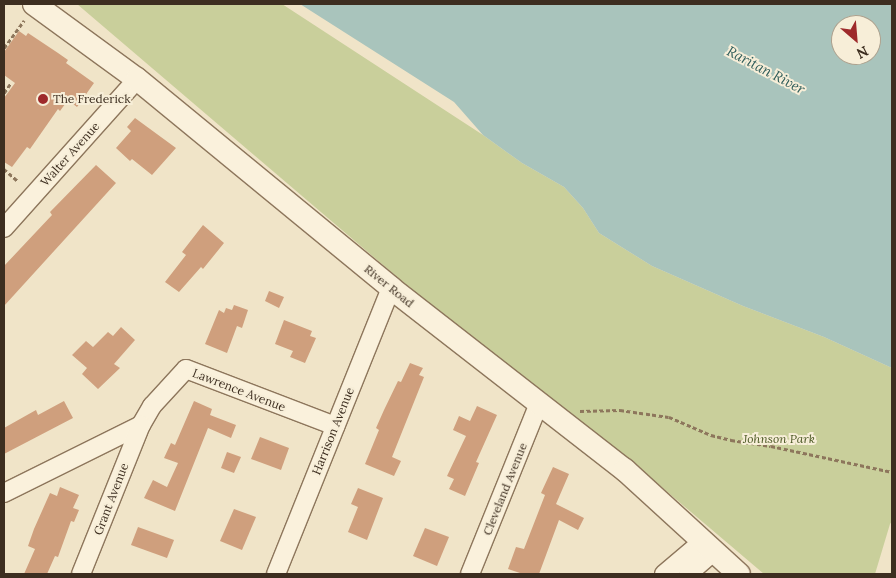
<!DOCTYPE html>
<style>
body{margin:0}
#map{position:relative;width:896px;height:578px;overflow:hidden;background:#f0e4c8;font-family:Lora,serif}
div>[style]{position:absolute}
.green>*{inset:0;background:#c9cf9b}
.water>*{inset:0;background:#a9c4bc}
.building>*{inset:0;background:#cf9f7d}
.path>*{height:2.5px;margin-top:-1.25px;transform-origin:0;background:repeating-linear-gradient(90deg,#8d765c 0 4px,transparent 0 6.5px)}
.roads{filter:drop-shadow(1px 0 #8d765c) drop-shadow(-1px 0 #8d765c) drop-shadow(0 1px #8d765c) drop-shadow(0 -1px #8d765c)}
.minor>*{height:18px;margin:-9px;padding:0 9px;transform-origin:9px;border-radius:9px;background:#faf1dc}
.tertiary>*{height:22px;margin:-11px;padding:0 11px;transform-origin:11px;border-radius:11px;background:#faf1dc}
.dots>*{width:14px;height:14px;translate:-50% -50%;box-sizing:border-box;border:2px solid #f7eed8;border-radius:50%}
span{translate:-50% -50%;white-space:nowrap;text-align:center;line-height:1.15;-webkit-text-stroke:4px #f7eed8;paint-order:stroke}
.poi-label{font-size:12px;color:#3d2e20}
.left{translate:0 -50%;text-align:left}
.street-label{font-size:12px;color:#3d2e20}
.park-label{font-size:12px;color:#4d5a26;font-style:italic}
.water-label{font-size:14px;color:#2f5d5a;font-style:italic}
.frame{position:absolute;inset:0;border:5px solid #3d2e20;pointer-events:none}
.north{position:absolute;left:831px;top:15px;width:50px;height:50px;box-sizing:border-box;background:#f7eed8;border:1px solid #ada18e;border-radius:50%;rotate:153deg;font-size:14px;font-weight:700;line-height:20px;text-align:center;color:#3d2e20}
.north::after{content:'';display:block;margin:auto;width:18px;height:22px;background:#9e2a2b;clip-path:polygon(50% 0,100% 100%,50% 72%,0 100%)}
</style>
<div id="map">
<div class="green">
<i style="clip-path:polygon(77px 4px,282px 4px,483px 135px,522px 163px,564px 187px,583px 208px,599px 233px,652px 266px,743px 306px,824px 337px,892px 368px,892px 521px,890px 524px,875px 574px,764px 574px,638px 467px,410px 288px)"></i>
</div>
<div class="water">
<i style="clip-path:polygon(evenodd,300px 4px,892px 4px,892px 368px,824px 337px,743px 306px,652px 266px,599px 233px,583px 208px,564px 187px,522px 163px,483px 135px,454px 102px,300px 4px,841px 25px,871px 25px,871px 55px,841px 55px,841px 25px)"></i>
</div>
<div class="building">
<i style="clip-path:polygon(19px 31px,26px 36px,28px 33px,58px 53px,68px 60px,66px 63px,94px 83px,77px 107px,68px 100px,60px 111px,58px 109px,30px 149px,27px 147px,12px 167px,4px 162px,4px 98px,15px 83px,4px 75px,4px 52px)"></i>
<i style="clip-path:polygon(135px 118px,176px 148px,152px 175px,132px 159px,130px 161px,116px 148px,131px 131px,127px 127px)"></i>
<i style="clip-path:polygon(96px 165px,116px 183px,4px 306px,4px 266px,52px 215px,50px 212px)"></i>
<i style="clip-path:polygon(203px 225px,224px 243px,203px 269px,201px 267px,179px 292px,165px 282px,186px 255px,182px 252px)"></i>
<i style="clip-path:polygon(269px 291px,284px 297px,279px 308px,265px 301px)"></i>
<i style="clip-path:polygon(234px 305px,248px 310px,242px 328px,237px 326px,227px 353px,205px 344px,219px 310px,224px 313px,226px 308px,232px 310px)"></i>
<i style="clip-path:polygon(284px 320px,312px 331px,310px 336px,316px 338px,305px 363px,290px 357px,293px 351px,275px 344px)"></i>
<i style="clip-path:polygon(121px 327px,135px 340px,114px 364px,120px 368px,98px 389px,82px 374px,87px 368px,72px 355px,86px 341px,93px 347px,108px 332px,113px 336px)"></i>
<i style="clip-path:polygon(410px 363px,423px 368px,419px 375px,424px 377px,392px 457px,401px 461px,394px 476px,365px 464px,379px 430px,376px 428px,384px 410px,398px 381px,401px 382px)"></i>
<i style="clip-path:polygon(64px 401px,73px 418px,4px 454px,4px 428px,36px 410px,38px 415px)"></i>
<i style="clip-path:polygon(194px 401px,212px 409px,210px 415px,236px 425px,231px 438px,208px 428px,175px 511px,144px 498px,153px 480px,167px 487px,178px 463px,164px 458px,171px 443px,175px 445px)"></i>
<i style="clip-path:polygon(477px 406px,497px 415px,476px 462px,479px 463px,465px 496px,449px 489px,454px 479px,447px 476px,466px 436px,453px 430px,459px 416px,470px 421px)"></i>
<i style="clip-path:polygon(260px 437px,289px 448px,281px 470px,251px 459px)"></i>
<i style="clip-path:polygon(227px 452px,241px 457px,234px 473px,221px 468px)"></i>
<i style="clip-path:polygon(553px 467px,569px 474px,556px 504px,584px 518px,578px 530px,559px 520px,539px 574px,523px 574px,508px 569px,516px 547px,524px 549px,545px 495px,541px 493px)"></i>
<i style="clip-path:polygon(60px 487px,79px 495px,73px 508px,79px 510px,74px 522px,71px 521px,58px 557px,55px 556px,47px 574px,24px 574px,35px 549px,28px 546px,34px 529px,50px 493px,57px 496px)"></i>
<i style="clip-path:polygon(358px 488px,383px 498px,367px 540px,348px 532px,358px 507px,351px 504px)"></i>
<i style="clip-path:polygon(234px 509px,256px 517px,242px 550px,220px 541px)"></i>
<i style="clip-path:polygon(138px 527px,174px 540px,167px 558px,131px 545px)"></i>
<i style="clip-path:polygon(425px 528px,449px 537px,437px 566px,413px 556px)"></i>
</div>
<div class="path">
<i style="left:4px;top:48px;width:34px;rotate:-54deg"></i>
<i style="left:4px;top:93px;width:11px;rotate:-56deg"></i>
<i style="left:4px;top:169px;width:18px;rotate:41deg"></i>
<i style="left:580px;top:411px;width:40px;rotate:-1.4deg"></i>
<i style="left:620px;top:410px;width:49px;rotate:8.1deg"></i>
<i style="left:669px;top:417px;width:46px;rotate:23.2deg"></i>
<i style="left:711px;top:435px;width:21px;rotate:14deg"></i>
<i style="left:731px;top:440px;width:40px;rotate:8.5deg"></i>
<i style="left:771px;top:446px;width:124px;rotate:12.1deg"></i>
</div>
<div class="roads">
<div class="minor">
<i style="left:4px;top:228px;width:200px;rotate:-48.2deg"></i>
<i style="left:4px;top:493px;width:153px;rotate:-26.4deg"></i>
<i style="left:141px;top:425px;width:22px;rotate:-60deg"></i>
<i style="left:152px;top:406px;width:50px;rotate:-47.4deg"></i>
<i style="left:186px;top:369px;width:160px;rotate:20.9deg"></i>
<i style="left:81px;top:574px;width:161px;rotate:-68.1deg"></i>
<i style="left:276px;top:574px;width:308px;rotate:-68.1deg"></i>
<i style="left:470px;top:574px;width:184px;rotate:-68deg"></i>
<i style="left:664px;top:574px;width:51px;rotate:-40.2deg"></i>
<i style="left:688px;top:574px;width:35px;rotate:-41deg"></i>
</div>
<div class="tertiary">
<i style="left:34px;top:4px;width:127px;rotate:36.1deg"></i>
<i style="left:137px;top:79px;width:329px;rotate:39.4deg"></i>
<i style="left:391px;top:288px;width:296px;rotate:37.9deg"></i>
<i style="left:625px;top:470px;width:154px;rotate:42.4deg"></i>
</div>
</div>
<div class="dots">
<i style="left:43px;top:99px;background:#9e2a2b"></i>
</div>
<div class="poi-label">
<span class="left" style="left:53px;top:99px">The Frederick</span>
</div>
<div class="street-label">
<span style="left:70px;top:154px;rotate:-48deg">Walter Avenue</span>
<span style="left:389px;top:286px;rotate:39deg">River Road</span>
<span style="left:239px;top:390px;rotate:21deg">Lawrence Avenue</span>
<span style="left:333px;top:431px;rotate:-68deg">Harrison Avenue</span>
<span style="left:505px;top:489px;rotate:-68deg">Cleveland Avenue</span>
<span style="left:111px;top:499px;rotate:-69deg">Grant Avenue</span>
</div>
<div class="park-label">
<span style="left:779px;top:439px">Johnson Park</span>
</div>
<div class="water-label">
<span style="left:766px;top:70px;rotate:28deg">Raritan River</span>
</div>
<div class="frame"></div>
<div class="north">N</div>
</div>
